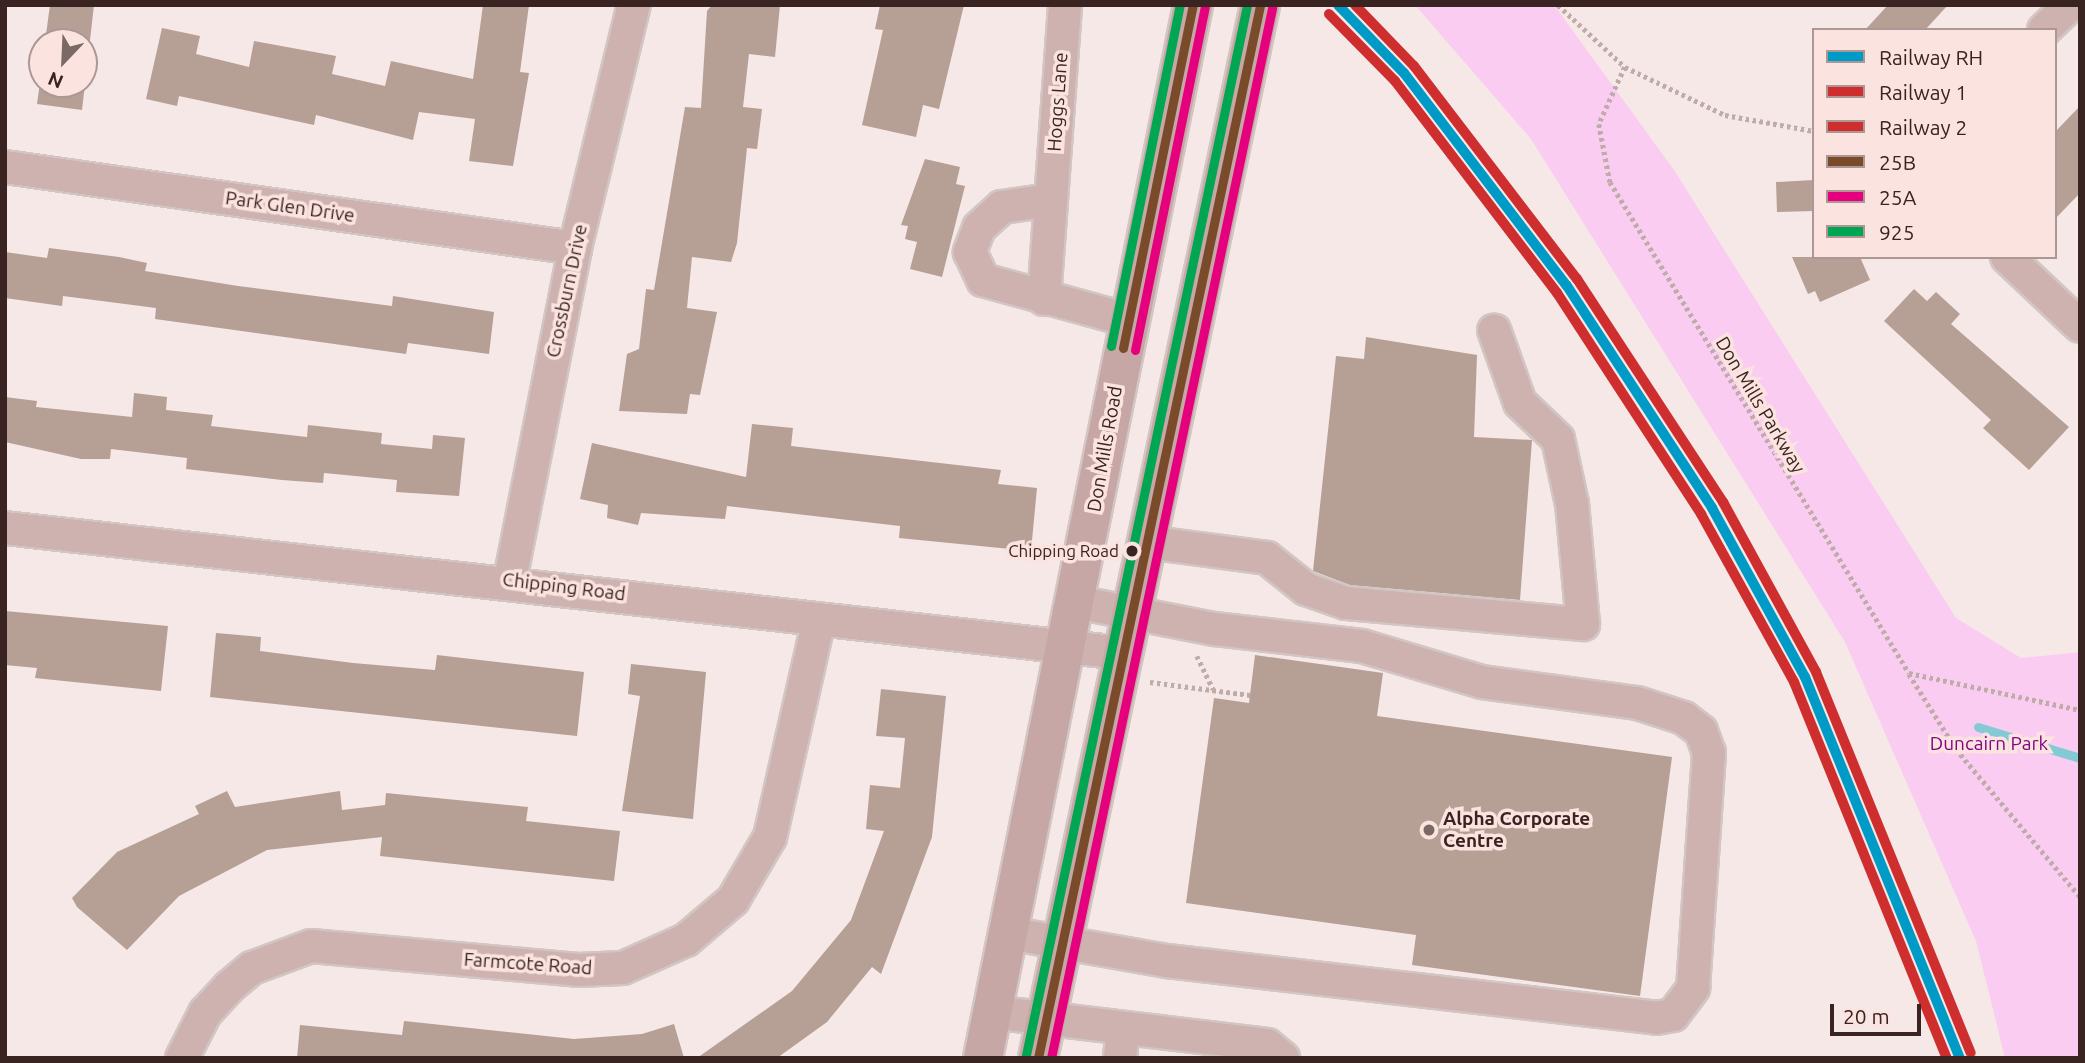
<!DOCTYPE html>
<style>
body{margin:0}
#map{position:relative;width:2085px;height:1063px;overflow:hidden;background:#f5e8e6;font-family:Ubuntu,sans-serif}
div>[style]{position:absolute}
.green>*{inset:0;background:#faccf2}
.stream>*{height:9px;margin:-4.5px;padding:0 4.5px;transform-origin:4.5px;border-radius:4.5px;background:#83cad4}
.building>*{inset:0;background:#b69f95}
.path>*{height:4.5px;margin-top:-2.25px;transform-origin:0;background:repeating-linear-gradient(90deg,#bfaba8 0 3.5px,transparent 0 7px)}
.roads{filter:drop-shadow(2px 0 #d2c6c4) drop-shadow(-2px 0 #d2c6c4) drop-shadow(0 2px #d2c6c4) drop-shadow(0 -2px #d2c6c4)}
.minor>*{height:32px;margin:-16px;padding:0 16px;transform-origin:16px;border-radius:16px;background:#cdb2b0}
.major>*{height:38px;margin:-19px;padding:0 19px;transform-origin:19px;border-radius:19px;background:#c7a7a5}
.bus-1>*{height:9px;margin:-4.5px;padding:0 4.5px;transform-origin:4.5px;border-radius:4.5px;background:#7a4b2a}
.bus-2>*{height:9px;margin:-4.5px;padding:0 4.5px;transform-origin:4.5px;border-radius:4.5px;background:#e5007d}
.bus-3>*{height:9px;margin:-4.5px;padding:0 4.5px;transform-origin:4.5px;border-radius:4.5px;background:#00a651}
.rail-1>*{height:10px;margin:-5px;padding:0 5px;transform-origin:5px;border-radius:5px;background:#009ac7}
.rail-2>*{height:10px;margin:-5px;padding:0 5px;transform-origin:5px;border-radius:5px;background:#cf2e2f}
.rail-3>*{height:10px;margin:-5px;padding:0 5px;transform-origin:5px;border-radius:5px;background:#cf2e2f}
.dots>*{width:19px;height:19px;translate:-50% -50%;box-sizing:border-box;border:4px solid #fbe3e0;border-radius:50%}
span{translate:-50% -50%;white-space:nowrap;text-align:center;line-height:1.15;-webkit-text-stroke:7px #fbe3e0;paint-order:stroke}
.bus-label{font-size:17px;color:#392421}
.right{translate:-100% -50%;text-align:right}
.street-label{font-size:19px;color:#392421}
.park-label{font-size:19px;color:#820585}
.poi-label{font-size:19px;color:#392421;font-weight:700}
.left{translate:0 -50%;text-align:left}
.frame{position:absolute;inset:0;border:7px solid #392421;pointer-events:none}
.legend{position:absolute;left:1812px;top:28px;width:245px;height:231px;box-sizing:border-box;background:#fbe3e0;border:2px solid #ad9794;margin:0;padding:9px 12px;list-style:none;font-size:21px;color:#392421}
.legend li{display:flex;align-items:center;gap:14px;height:35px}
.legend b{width:35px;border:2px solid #ad9794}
.north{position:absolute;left:28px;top:28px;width:70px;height:70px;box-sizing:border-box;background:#fbe3e0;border:2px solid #ad9794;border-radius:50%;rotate:203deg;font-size:19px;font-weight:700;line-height:28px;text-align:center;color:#392421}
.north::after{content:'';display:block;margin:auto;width:24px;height:32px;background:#7b6966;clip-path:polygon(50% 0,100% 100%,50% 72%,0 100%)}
.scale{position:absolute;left:1830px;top:1004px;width:91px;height:32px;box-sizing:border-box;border:4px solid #392421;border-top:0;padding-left:9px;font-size:21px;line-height:24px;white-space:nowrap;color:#392421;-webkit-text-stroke:5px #fbe3e0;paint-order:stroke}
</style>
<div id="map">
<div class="green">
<i style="clip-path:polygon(1415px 5px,1554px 5px,1674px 170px,1956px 618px,2021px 658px,2080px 652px,2080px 1058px,2005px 1058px,1976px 941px,1845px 642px,1531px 139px)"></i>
</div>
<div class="stream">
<i style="left:1978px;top:727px;width:107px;rotate:16.9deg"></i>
</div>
<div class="building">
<i style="clip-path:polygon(50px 5px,94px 5px,82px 110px,37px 104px,42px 68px,42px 84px,84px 84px,84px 42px,45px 42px)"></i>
<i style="clip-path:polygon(483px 5px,529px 5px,520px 72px,529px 73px,513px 166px,469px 161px,475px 119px,419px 112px,413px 140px,316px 115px,314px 125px,179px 96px,177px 106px,146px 99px,162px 28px,200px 36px,196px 54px,249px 67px,254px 41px,336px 56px,332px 74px,385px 86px,391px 61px,473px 79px)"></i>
<i style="clip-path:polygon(712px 5px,780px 5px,775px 57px,749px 54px,743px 107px,762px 109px,757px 149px,747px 148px,737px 243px,731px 262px,692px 257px,687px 308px,717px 312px,700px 395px,690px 394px,687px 414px,619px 411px,627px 354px,639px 349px,646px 289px,654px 290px,685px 107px,701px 108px,707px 11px)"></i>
<i style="clip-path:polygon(880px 5px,964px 5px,939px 109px,923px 105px,916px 137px,862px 125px,883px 30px,875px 29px)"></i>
<i style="clip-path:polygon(1888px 5px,1948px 5px,1925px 30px,1865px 30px)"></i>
<i style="clip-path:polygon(2080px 106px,2080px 193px,2055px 219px,2055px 132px)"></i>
<i style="clip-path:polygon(925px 159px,960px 167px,956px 184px,965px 186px,942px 277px,910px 269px,917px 242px,905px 239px,908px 226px,901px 225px)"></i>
<i style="clip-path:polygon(1814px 180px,1814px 211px,1777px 212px,1776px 182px)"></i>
<i style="clip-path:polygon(49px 248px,119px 257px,147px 263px,145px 271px,238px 286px,392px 306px,393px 296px,494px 312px,489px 354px,408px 343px,406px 354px,155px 319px,156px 308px,63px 296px,62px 306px,5px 298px,5px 252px,47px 258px)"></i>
<i style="clip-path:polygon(1792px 257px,1860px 257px,1870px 280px,1820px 302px,1815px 291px,1808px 294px)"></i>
<i style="clip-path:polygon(1914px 289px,1927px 301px,1936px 292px,1960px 314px,1951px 324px,2069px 427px,2029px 470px,1983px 428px,1991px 420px,1884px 321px)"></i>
<i style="clip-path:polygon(1366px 337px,1477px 355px,1474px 437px,1532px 440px,1520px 600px,1350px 585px,1313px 571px,1336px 356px,1364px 359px)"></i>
<i style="clip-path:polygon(134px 393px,167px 397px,166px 410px,213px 415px,211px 426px,307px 437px,308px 425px,382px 433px,381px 444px,432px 449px,433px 435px,465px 438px,459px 496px,396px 492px,397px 480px,324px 473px,323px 483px,282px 480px,186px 469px,187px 458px,111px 449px,110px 459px,81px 459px,5px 442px,5px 397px,37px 401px,36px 407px,132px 417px)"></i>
<i style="clip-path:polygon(752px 424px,793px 428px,791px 446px,1001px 470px,998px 484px,1037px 488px,1031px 551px,899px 538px,900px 526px,727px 506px,725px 519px,641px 513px,638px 525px,607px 518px,608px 505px,580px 499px,592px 443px,746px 477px)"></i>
<i style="clip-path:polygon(5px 611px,168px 626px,161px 691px,35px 678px,37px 668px,5px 665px)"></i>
<i style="clip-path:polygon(216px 633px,261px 637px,260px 651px,353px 663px,435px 670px,437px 655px,584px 672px,577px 736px,210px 697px)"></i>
<i style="clip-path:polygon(1255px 655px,1383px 673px,1377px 716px,1672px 757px,1640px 996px,1412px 965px,1416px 935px,1186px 903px,1214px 698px,1249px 703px)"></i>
<i style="clip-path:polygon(631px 664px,706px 672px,693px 819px,622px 811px,640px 696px,628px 694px)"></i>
<i style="clip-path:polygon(881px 689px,946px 696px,932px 837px,881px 974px,872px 967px,827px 1022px,777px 1058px,697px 1058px,792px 991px,851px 920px,884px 831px,866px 829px,870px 785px,900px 788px,905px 738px,876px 736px)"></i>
<i style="clip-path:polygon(227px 791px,235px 807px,340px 791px,342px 810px,385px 805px,386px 793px,528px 807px,526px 821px,620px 831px,614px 881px,380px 856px,382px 837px,267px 850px,179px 896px,127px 950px,77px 907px,72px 898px,117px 852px,199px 814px,195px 806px)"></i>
<i style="clip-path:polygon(404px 1021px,574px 1039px,642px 1034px,674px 1024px,684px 1058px,297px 1058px,300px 1025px,402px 1035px)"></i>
</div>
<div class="path">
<i style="left:1558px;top:5px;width:91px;rotate:42.8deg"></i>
<i style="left:1625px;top:67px;width:63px;rotate:114.5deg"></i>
<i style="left:1599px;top:124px;width:59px;rotate:79.3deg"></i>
<i style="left:1610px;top:182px;width:575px;rotate:58.66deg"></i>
<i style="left:1909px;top:673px;width:175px;rotate:12.2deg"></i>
<i style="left:1625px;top:67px;width:111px;rotate:25.6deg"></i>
<i style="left:1725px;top:115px;width:90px;rotate:10.2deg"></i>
<i style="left:1197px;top:656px;width:37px;rotate:64deg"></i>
<i style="left:1909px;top:674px;width:89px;rotate:57.9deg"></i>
<i style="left:1956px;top:749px;width:193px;rotate:50deg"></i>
<i style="left:1150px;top:682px;width:101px;rotate:7.4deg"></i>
</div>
<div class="roads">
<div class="minor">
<i style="left:2044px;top:30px;width:36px;rotate:-44deg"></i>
<i style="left:5px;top:167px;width:576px;rotate:8.09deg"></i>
<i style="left:1050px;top:200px;width:49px;rotate:171.7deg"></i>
<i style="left:1002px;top:207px;width:31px;rotate:138deg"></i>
<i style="left:979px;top:228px;width:26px;rotate:111deg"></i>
<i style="left:970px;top:252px;width:31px;rotate:65deg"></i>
<i style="left:983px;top:280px;width:150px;rotate:15.4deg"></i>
<i style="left:2007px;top:257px;width:100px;rotate:43.4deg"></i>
<i style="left:1044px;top:299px;width:295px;rotate:-85.9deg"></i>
<i style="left:5px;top:528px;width:1124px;rotate:6.39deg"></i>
<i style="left:1146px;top:542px;width:122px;rotate:7.5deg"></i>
<i style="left:1267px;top:558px;width:50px;rotate:38.5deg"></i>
<i style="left:1306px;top:589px;width:42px;rotate:19.3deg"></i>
<i style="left:1346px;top:603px;width:238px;rotate:5.1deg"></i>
<i style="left:1583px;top:624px;width:121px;rotate:-95.2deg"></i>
<i style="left:1572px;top:504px;width:66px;rotate:-102.2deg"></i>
<i style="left:1558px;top:439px;width:52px;rotate:-136.5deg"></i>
<i style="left:1520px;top:403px;width:77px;rotate:-109.6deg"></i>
<i style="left:510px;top:580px;width:338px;rotate:-78.9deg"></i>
<i style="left:575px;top:248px;width:250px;rotate:-76.4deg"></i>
<i style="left:1008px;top:933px;width:161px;rotate:10deg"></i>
<i style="left:1167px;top:961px;width:492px;rotate:6.6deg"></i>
<i style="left:1656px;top:1018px;width:17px;rotate:-10deg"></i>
<i style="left:1673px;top:1015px;width:34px;rotate:-53deg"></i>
<i style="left:1693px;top:988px;width:236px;rotate:-86.1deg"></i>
<i style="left:1709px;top:753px;width:23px;rotate:-110deg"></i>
<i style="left:1701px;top:731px;width:21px;rotate:-143deg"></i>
<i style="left:1684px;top:718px;width:49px;rotate:-162.3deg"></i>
<i style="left:1637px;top:703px;width:156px;rotate:-172.3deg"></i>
<i style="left:1482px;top:682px;width:125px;rotate:-163.3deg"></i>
<i style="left:1362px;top:646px;width:149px;rotate:-173.4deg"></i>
<i style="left:1214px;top:629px;width:140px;rotate:-168.9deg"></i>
<i style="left:992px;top:1012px;width:277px;rotate:6.8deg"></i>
<i style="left:1267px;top:1045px;width:21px;rotate:39deg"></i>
<i style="left:182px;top:1058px;width:51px;rotate:-62.9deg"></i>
<i style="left:205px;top:1013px;width:35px;rotate:-47deg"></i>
<i style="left:229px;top:987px;width:30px;rotate:-40deg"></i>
<i style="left:252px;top:968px;width:63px;rotate:-20.4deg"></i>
<i style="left:311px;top:946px;width:268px;rotate:5.1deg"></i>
<i style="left:578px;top:970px;width:45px;rotate:-2.5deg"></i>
<i style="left:623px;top:968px;width:69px;rotate:-24deg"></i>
<i style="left:686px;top:940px;width:62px;rotate:-40.4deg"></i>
<i style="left:733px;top:900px;width:73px;rotate:-59.6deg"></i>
<i style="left:770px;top:837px;width:223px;rotate:-77.3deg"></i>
<i style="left:1120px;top:1058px;width:28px;rotate:-84deg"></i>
</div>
<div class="major">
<i style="left:983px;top:1058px;width:1074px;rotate:-78.72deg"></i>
<i style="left:1038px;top:1058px;width:1076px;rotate:-78.09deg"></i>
</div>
</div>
<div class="bus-1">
<i style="left:1123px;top:348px;width:350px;rotate:-78.5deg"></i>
<i style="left:1038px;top:1058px;width:1076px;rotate:-78.09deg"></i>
</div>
<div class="bus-2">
<i style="left:1135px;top:350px;width:350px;rotate:-78.5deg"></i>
<i style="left:1051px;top:1058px;width:1073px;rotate:-78.11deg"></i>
</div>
<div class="bus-3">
<i style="left:1111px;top:346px;width:348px;rotate:-78.6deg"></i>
<i style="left:1026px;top:1055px;width:1073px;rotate:-78.11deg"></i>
</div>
<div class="rail-1">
<i style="left:1338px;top:5px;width:95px;rotate:45.9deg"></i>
<i style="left:1404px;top:73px;width:268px;rotate:52.6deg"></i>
<i style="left:1567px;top:286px;width:265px;rotate:56.8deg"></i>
<i style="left:1712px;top:508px;width:193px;rotate:61.2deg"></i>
<i style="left:1805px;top:677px;width:411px;rotate:67.9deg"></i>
</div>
<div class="rail-2">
<i style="left:1329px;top:14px;width:94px;rotate:45.4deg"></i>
<i style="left:1395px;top:81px;width:267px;rotate:52.6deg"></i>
<i style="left:1557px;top:293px;width:264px;rotate:56.9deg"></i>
<i style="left:1701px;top:514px;width:192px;rotate:61deg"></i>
<i style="left:1794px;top:682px;width:406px;rotate:67.9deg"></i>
</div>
<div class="rail-3">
<i style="left:1355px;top:5px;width:85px;rotate:46deg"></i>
<i style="left:1414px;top:66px;width:268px;rotate:52.6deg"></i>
<i style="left:1577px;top:279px;width:267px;rotate:56.8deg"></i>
<i style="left:1723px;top:502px;width:194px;rotate:61.3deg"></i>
<i style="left:1816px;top:672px;width:411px;rotate:67.9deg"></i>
</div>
<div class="dots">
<i style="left:1132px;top:551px;background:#392421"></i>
<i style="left:1429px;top:830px;background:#7b6966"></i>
</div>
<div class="bus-label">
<span class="right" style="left:1119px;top:551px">Chipping Road</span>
</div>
<div class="street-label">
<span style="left:1058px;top:102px;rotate:-86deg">Hoggs Lane</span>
<span style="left:290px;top:207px;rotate:8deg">Park Glen Drive</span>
<span style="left:567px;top:291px;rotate:-78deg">Crossburn Drive</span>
<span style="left:1760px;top:405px;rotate:59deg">Don Mills Parkway</span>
<span style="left:1105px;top:449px;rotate:-80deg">Don Mills Road</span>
<span style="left:564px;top:587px;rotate:7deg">Chipping Road</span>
<span style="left:528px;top:964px;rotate:4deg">Farmcote Road</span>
</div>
<div class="park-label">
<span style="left:1989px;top:744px">Duncairn Park</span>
</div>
<div class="poi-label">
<span class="left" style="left:1443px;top:830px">Alpha Corporate<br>Centre</span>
</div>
<div class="frame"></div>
<ul class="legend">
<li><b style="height:9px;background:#009ac7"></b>Railway RH</li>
<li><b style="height:9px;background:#cf2e2f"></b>Railway 1</li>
<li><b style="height:9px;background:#cf2e2f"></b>Railway 2</li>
<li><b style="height:9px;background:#7a4b2a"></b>25B</li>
<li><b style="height:9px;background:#e5007d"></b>25A</li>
<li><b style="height:9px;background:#00a651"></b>925</li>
</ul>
<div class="north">N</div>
<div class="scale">20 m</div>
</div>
